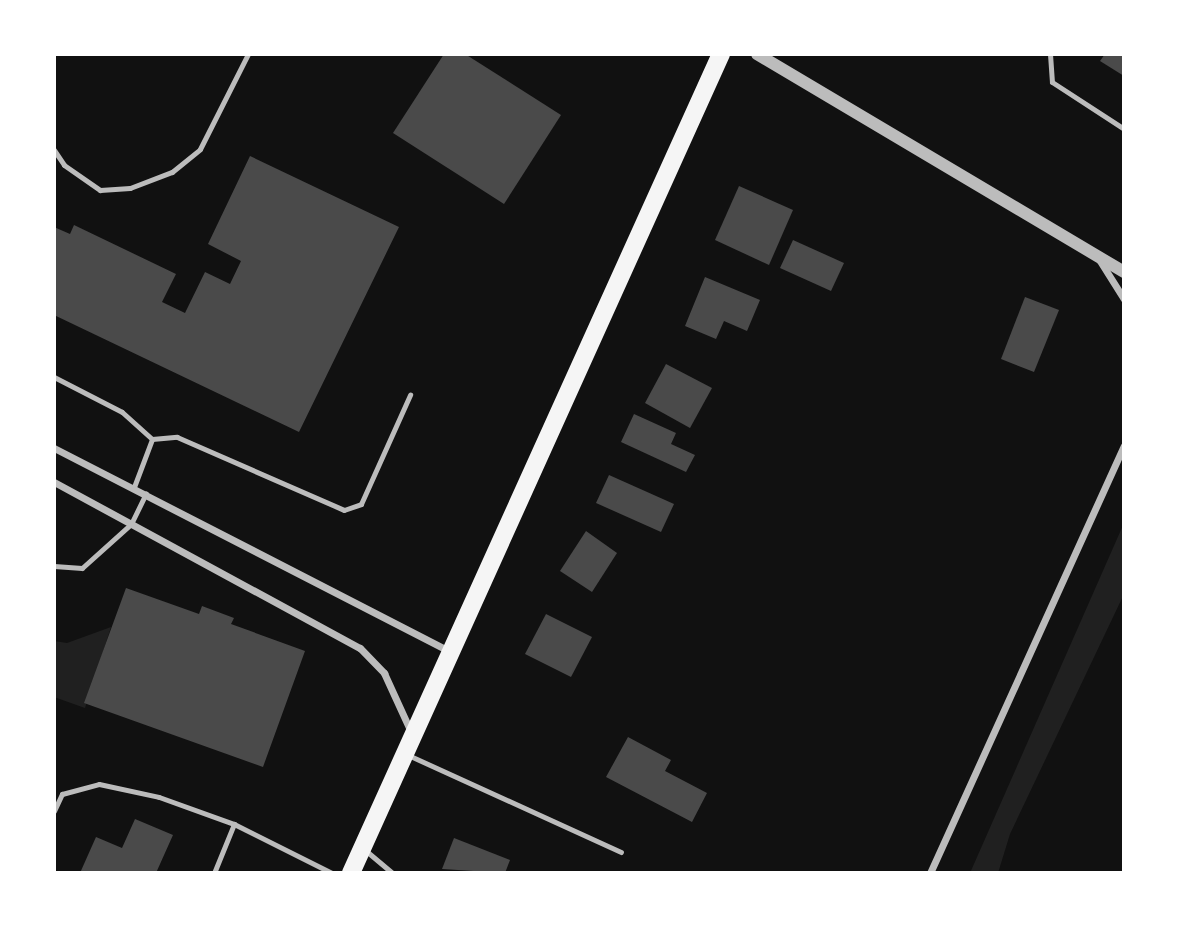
<!DOCTYPE html>
<style>
body{margin:0}
#map{position:relative;width:1178px;height:927px;overflow:hidden;background:#111;font-family:Raleway,sans-serif}
div>[style]{position:absolute}
.green>*{inset:0;background:#202020}
.building>*{inset:0;background:#4a4a4a}
.service>*{height:5px;margin:-2.5px;padding:0 2.5px;transform-origin:2.5px;border-radius:2.5px;background:#bcbcbc}
.minor>*{height:7px;margin:-3.5px;padding:0 3.5px;transform-origin:3.5px;border-radius:3.5px;background:#bcbcbc}
.tertiary>*{height:12px;margin:-6px;padding:0 6px;transform-origin:6px;border-radius:6px;background:#bcbcbc}
.primary>*{height:18px;margin:-9px;padding:0 9px;transform-origin:9px;border-radius:9px;background:#f5f5f5}
span{translate:-50% -50%;white-space:nowrap;text-align:center;line-height:1.15;-webkit-text-stroke:5px #fff;paint-order:stroke}
.frame{position:absolute;inset:0;border:56px solid #fff;pointer-events:none}
</style>
<div id="map">
<div class="green">
<i style="clip-path:polygon(1124px 523px,1124px 594px,1010px 834px,998px 873px,970px 873px)"></i>
<i style="clip-path:polygon(111px 627px,85px 708px,54px 697px,54px 641px,67px 643px)"></i>
</div>
<div class="building">
<i style="clip-path:polygon(444px 54px,465px 54px,561px 115px,504px 204px,393px 133px)"></i>
<i style="clip-path:polygon(1105px 54px,1124px 54px,1124px 76px,1100px 61px)"></i>
<i style="clip-path:polygon(250px 156px,399px 227px,299px 432px,54px 315px,54px 227px,70px 234px,74px 225px,176px 274px,162px 302px,185px 313px,205px 272px,230px 284px,241px 261px,208px 244px)"></i>
<i style="clip-path:polygon(739px 186px,793px 210px,769px 265px,715px 240px)"></i>
<i style="clip-path:polygon(793px 240px,844px 263px,831px 291px,780px 268px)"></i>
<i style="clip-path:polygon(705px 277px,760px 300px,747px 331px,724px 321px,716px 339px,685px 326px)"></i>
<i style="clip-path:polygon(1025px 297px,1059px 310px,1034px 372px,1001px 359px)"></i>
<i style="clip-path:polygon(666px 364px,712px 388px,690px 428px,645px 403px)"></i>
<i style="clip-path:polygon(634px 414px,676px 433px,671px 444px,695px 455px,686px 472px,621px 442px)"></i>
<i style="clip-path:polygon(609px 475px,674px 504px,661px 532px,596px 503px)"></i>
<i style="clip-path:polygon(586px 531px,617px 553px,592px 592px,560px 571px)"></i>
<i style="clip-path:polygon(126px 588px,199px 614px,202px 606px,234px 618px,231px 624px,305px 651px,263px 767px,84px 703px)"></i>
<i style="clip-path:polygon(546px 614px,592px 637px,571px 677px,525px 654px)"></i>
<i style="clip-path:polygon(628px 737px,671px 760px,665px 771px,707px 793px,692px 822px,606px 777px)"></i>
<i style="clip-path:polygon(135px 819px,173px 835px,156px 873px,80px 873px,96px 837px,122px 848px)"></i>
<i style="clip-path:polygon(454px 838px,510px 860px,505px 873px,442px 869px)"></i>
</div>
<div class="service">
<i style="left:1050px;top:54px;width:28px;rotate:86deg"></i>
<i style="left:1052px;top:82px;width:86px;rotate:33.1deg"></i>
<i style="left:54px;top:150px;width:18px;rotate:56deg"></i>
<i style="left:64px;top:165px;width:44px;rotate:34.8deg"></i>
<i style="left:100px;top:190px;width:30px;rotate:-4deg"></i>
<i style="left:130px;top:188px;width:45px;rotate:-20.9deg"></i>
<i style="left:172px;top:172px;width:36px;rotate:-39deg"></i>
<i style="left:200px;top:149px;width:106px;rotate:-63.2deg"></i>
<i style="left:54px;top:377px;width:76px;rotate:27.2deg"></i>
<i style="left:122px;top:412px;width:40px;rotate:42deg"></i>
<i style="left:134px;top:487px;width:51px;rotate:-69.4deg"></i>
<i style="left:152px;top:439px;width:25px;rotate:-5deg"></i>
<i style="left:177px;top:437px;width:182px;rotate:23.6deg"></i>
<i style="left:344px;top:510px;width:18px;rotate:-19deg"></i>
<i style="left:361px;top:504px;width:120px;rotate:-65.8deg"></i>
<i style="left:54px;top:566px;width:28px;rotate:4deg"></i>
<i style="left:82px;top:568px;width:66px;rotate:-41.9deg"></i>
<i style="left:131px;top:524px;width:34px;rotate:-64deg"></i>
<i style="left:408px;top:755px;width:234px;rotate:24.5deg"></i>
<i style="left:54px;top:811px;width:19px;rotate:-65deg"></i>
<i style="left:62px;top:794px;width:38px;rotate:-15deg"></i>
<i style="left:99px;top:784px;width:61px;rotate:12.2deg"></i>
<i style="left:159px;top:797px;width:80px;rotate:19.8deg"></i>
<i style="left:234px;top:824px;width:110px;rotate:26.6deg"></i>
<i style="left:365px;top:850px;width:35px;rotate:40deg"></i>
<i style="left:214px;top:873px;width:53px;rotate:-67.8deg"></i>
</div>
<div class="minor">
<i style="left:1100px;top:261px;width:45px;rotate:57.7deg"></i>
<i style="left:54px;top:448px;width:446px;rotate:27.2deg"></i>
<i style="left:54px;top:482px;width:348px;rotate:28.5deg"></i>
<i style="left:360px;top:648px;width:35px;rotate:46deg"></i>
<i style="left:384px;top:673px;width:65px;rotate:65.4deg"></i>
<i style="left:930px;top:873px;width:469px;rotate:-65.6deg"></i>
</div>
<div class="tertiary">
<i style="left:757px;top:54px;width:427px;rotate:30.7deg"></i>
</div>
<div class="primary">
<i style="left:351px;top:873px;width:899px;rotate:-65.69deg"></i>
</div>
<div class="frame"></div>
</div>
